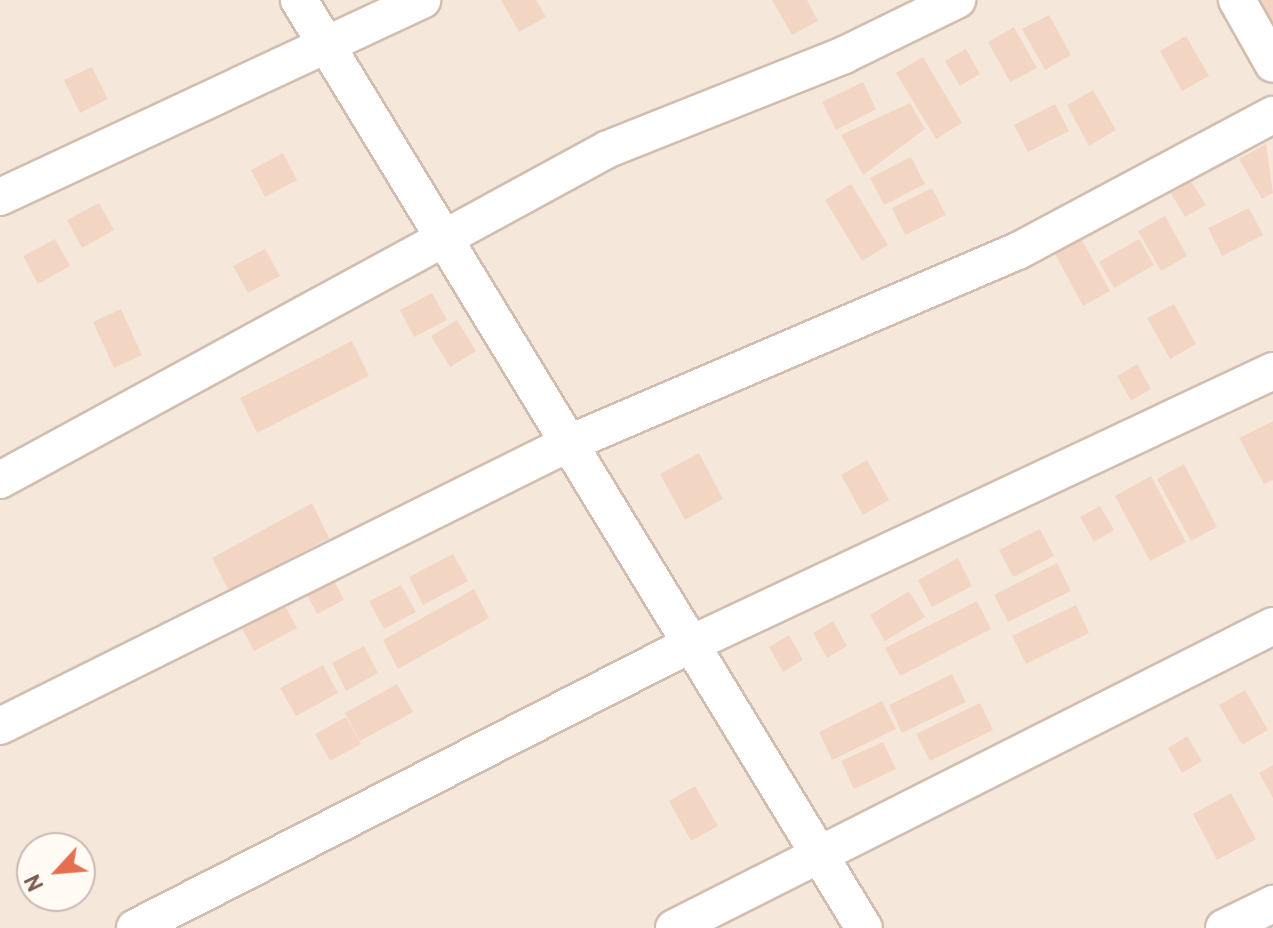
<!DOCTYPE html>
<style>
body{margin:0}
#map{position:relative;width:1273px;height:928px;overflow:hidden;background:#fdf6ec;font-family:Overpass,sans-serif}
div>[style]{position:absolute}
.residential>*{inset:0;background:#f5e8da}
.building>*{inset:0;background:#f3d5c3}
.roads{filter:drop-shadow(2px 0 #d1beb0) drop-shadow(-2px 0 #d1beb0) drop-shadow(0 2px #d1beb0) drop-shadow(0 -2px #d1beb0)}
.minor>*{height:36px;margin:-18px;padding:0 18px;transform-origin:18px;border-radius:18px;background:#fff}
span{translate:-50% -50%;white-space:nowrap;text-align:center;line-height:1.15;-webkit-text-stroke:8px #fffaf3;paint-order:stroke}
.north{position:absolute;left:16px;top:832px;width:80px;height:80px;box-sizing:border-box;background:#fffaf3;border:2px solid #cabbb1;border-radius:50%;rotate:244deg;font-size:22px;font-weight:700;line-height:32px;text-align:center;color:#7a5c4d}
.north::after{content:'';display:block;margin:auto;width:28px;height:36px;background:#e76f51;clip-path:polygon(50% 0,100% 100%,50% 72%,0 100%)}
</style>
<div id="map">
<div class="residential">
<i style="clip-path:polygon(evenodd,0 0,1273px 0,1273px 928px,0 928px,0 0,32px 848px,80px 848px,80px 896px,32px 896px,32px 848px)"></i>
</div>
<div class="building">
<i style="clip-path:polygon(501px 0,536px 0,546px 17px,519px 32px)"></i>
<i style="clip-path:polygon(772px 0,807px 0,818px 21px,792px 35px)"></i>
<i style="clip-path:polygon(1254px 0,1273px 0,1273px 31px)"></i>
<i style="clip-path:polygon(1049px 15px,1071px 55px,1045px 70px,1022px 29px)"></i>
<i style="clip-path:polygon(1014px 27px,1037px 68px,1010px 82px,988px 42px)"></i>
<i style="clip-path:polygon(1186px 36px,1209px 76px,1182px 91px,1160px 51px)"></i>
<i style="clip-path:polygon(966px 49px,980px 74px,960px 86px,945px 61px)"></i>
<i style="clip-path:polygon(923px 57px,962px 123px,936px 139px,896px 73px)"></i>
<i style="clip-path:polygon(92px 67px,108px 99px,80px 113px,64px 80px)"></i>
<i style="clip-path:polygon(863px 82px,876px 109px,836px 130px,822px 102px)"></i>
<i style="clip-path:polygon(1093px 90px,1116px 130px,1089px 146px,1067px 105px)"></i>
<i style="clip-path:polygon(910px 103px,925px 129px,863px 175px,841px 135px)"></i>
<i style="clip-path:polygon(1055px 104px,1069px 131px,1028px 152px,1014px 125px)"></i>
<i style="clip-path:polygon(1266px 144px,1273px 193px,1262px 199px,1239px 159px)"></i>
<i style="clip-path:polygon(283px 153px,297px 180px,265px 197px,251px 170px)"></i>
<i style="clip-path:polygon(911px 157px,925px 184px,884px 205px,870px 178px)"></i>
<i style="clip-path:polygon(1191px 181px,1206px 205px,1185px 217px,1171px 193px)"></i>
<i style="clip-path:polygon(851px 184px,888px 245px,862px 261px,825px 200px)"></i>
<i style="clip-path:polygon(932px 188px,946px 215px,905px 235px,892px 208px)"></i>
<i style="clip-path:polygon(99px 203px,114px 230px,82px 248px,67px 220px)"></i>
<i style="clip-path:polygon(1249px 208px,1263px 235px,1222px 256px,1208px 228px)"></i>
<i style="clip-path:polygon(1165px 216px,1187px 256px,1161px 271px,1138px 231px)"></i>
<i style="clip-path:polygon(1076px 229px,1110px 291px,1083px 306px,1049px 243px)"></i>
<i style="clip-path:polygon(55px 239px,70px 266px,38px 284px,23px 256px)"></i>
<i style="clip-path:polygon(1139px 239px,1154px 265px,1114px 288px,1099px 262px)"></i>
<i style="clip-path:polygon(265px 249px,280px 276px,248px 293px,233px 266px)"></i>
<i style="clip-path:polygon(432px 293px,447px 320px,414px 337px,400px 310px)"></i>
<i style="clip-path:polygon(1174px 304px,1196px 344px,1170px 359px,1147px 318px)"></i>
<i style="clip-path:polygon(121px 309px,142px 355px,114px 368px,93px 322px)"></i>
<i style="clip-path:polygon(457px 320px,476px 351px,450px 367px,431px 336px)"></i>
<i style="clip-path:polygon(352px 341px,369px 376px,257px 433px,240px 398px)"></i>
<i style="clip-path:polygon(1137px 364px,1151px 389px,1131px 401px,1117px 376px)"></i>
<i style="clip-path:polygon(1273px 421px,1273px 480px,1264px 484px,1239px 438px)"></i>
<i style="clip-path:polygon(699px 453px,723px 499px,685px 520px,660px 474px)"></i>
<i style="clip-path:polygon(867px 460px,889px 500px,863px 515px,841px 475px)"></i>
<i style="clip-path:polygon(1184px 464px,1217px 527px,1191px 541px,1157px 479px)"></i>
<i style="clip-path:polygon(1151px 476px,1186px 542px,1150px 561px,1115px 496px)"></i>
<i style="clip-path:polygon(312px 503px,329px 538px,229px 591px,212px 558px)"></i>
<i style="clip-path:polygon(1100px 506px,1114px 530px,1094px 542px,1080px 517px)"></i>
<i style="clip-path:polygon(1040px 529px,1054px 556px,1013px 577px,999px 550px)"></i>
<i style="clip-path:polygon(453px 554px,468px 581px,423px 605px,409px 577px)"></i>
<i style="clip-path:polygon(958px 558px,972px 586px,932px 607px,918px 580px)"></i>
<i style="clip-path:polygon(1057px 563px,1071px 591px,1008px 622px,994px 595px)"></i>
<i style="clip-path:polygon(328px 568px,344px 600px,317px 614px,300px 581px)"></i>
<i style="clip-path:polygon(401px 585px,416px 612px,384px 629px,369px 601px)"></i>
<i style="clip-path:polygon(474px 589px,489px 618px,398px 669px,383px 640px)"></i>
<i style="clip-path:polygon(909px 591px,925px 617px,885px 641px,870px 615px)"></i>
<i style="clip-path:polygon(282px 600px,297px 628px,254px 651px,239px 623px)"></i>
<i style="clip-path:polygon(977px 601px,991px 629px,900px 676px,885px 648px)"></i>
<i style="clip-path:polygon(1076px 605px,1089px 633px,1026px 664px,1012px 636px)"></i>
<i style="clip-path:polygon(833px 621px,847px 646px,827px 658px,813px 633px)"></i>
<i style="clip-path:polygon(789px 635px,803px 660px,783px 672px,769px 647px)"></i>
<i style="clip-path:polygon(364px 646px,378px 673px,346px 691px,332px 663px)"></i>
<i style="clip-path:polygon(323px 665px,338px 693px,296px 716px,280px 688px)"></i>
<i style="clip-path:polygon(952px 674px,966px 702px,902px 733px,889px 705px)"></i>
<i style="clip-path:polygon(397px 684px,413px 712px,360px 741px,345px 713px)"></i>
<i style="clip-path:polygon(1245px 690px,1268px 730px,1242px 745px,1219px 705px)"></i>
<i style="clip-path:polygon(882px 701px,896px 729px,832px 760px,819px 732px)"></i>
<i style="clip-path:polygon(980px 703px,993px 730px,930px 761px,916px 734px)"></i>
<i style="clip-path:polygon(346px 717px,361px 744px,330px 761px,315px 734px)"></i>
<i style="clip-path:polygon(1187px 736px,1202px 761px,1182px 773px,1168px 748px)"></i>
<i style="clip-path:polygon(883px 742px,896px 769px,854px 789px,841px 761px)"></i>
<i style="clip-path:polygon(1273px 765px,1273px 798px,1259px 773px)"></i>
<i style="clip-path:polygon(695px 786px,718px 826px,691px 841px,669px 801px)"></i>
<i style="clip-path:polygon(1231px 793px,1256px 839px,1217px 860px,1193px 814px)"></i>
</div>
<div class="roads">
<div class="minor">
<i style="left:299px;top:0;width:1086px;rotate:58.67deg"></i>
<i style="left:1237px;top:0;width:73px;rotate:60.6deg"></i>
<i style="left:0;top:197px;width:466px;rotate:-25deg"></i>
<i style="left:0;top:480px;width:692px;rotate:-28.56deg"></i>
<i style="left:608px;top:149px;width:254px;rotate:-21.7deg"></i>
<i style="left:844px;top:55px;width:126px;rotate:-26deg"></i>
<i style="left:0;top:726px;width:631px;rotate:-26.44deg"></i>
<i style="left:565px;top:445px;width:493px;rotate:-23.2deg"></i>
<i style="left:1018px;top:251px;width:289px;rotate:-28.1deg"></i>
<i style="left:135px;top:928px;width:622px;rotate:-27.06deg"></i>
<i style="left:689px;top:645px;width:645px;rotate:-25.13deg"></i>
<i style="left:674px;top:928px;width:671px;rotate:-26.76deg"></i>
<i style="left:1224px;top:928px;width:55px;rotate:-26.1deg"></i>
</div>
</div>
<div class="north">N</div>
</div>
